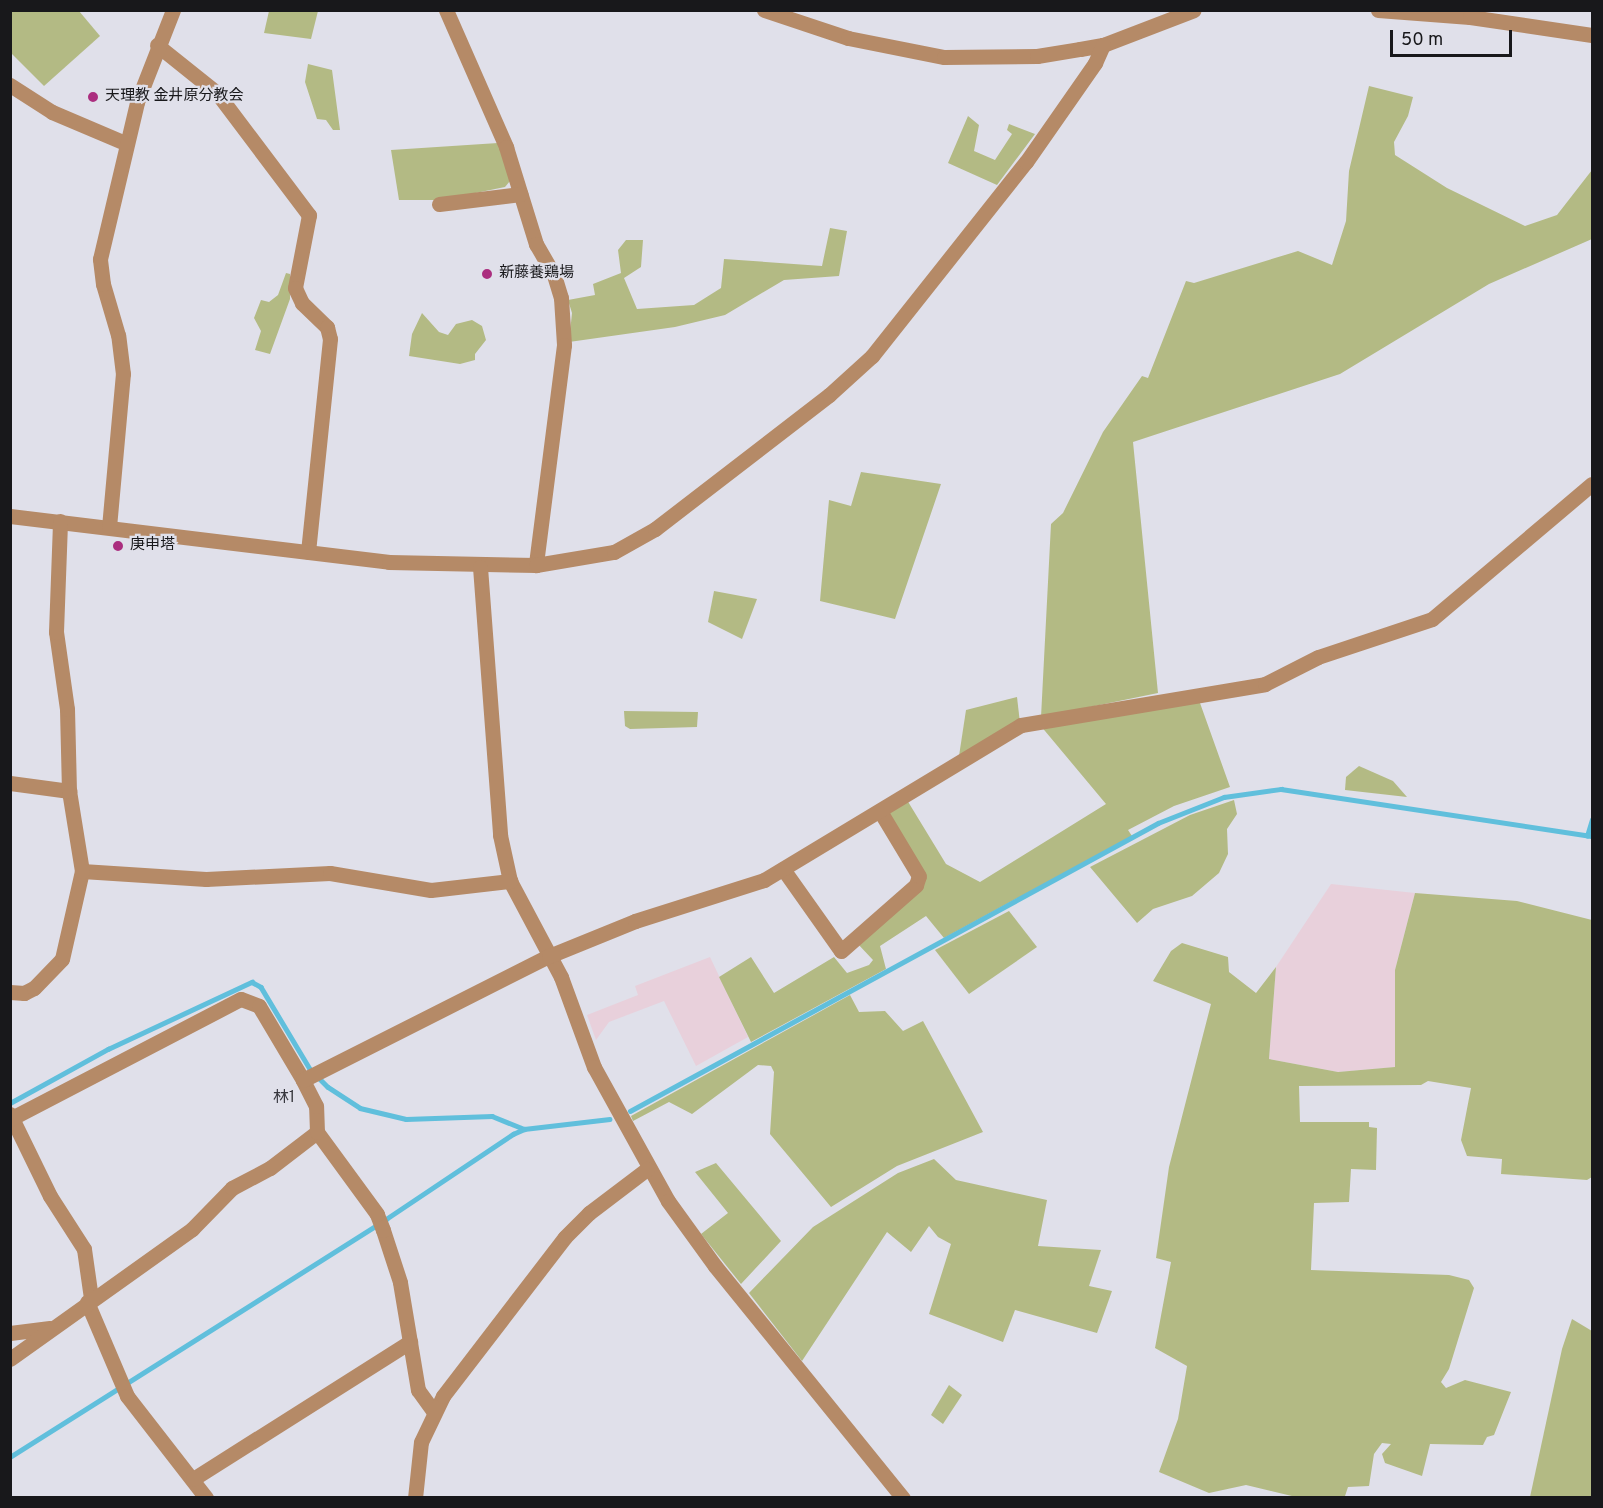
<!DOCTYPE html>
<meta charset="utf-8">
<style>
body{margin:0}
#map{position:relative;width:1603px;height:1508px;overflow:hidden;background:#e0e0ea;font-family:Overpass,"Noto Sans JP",sans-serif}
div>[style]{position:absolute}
.industrial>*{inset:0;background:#e8d0db}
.green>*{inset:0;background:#b3ba84}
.stream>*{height:4.5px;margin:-2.25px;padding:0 2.25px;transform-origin:2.25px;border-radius:2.25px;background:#60bfdc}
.minor>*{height:15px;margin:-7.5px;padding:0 7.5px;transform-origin:7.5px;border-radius:7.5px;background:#b58a67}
.dots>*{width:16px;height:16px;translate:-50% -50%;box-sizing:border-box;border:3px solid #e0e0ea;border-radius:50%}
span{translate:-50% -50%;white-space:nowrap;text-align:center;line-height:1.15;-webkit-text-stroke:4.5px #e0e0ea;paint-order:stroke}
.poi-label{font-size:15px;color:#18181b}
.left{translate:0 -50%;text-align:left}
.neighbourhood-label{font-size:16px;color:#37373e}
.frame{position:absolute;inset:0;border:12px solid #18181b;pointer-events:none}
.scale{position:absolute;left:1390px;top:30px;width:122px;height:27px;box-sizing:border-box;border:3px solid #18181b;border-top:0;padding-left:8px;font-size:18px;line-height:21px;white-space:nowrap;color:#18181b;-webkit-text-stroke:4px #e0e0ea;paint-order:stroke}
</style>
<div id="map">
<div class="industrial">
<i style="clip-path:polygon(1331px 884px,1415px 893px,1395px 970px,1396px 1067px,1338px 1072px,1269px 1059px,1276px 967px)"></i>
<i style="clip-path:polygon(710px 957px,748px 1037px,696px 1066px,664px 1001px,609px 1022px,596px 1040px,587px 1015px,638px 995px,635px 986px)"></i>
</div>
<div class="green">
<i style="clip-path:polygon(10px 11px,79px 11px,100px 36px,44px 86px,11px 53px)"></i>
<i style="clip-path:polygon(269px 11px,318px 11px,311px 39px,264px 33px)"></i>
<i style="clip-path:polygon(308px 64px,332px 70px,340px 130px,333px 130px,326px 120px,317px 119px,305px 82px)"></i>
<i style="clip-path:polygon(1369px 86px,1413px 97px,1408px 116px,1394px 142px,1395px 155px,1447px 188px,1525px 226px,1557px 215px,1592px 170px,1592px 239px,1489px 284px,1340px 374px,1133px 442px,1158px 693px,1041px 717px,1051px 524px,1063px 513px,1103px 432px,1142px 376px,1148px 378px,1186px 281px,1194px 283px,1298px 251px,1332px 265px,1346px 221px,1349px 171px)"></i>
<i style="clip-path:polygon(968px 116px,979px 125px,974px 151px,995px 160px,1012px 134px,1007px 130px,1009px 124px,1035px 134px,997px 185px,948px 163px)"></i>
<i style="clip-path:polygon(498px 143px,510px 181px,505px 187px,441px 200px,399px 200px,391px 150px)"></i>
<i style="clip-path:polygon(830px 228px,847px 231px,839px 276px,784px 280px,725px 315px,675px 327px,569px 342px,572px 313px,568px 300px,595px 295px,593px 284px,621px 273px,618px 250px,626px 240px,643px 240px,641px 267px,624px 278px,637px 309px,694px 305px,721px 288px,724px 259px,822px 266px)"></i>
<i style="clip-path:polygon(286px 273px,290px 274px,290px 299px,270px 354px,255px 350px,261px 331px,254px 318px,261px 300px,269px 302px,278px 295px)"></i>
<i style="clip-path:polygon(422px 313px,439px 332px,448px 335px,456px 324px,472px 320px,482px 326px,486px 340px,475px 354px,475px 360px,460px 364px,409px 356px,412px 334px)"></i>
<i style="clip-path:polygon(861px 472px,941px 484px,895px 619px,820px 601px,829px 500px,851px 506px)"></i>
<i style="clip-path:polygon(714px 591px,757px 599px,742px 639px,708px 622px)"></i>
<i style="clip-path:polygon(1017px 697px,1020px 723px,959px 756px,966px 710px)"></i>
<i style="clip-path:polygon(1195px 701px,1200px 703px,1230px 787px,1174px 806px,1128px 830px,1132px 836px,944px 938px,926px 916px,880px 946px,886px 969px,751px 1042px,719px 977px,751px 957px,774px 993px,834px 957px,847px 973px,869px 965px,873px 960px,857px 943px,918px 891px,890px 821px,890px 810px,907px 800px,946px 864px,980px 882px,1106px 804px,1040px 725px)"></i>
<i style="clip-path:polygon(624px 711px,698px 712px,697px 727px,630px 729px,625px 726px)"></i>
<i style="clip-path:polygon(1359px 766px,1393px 781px,1407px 797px,1345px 790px,1346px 777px)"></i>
<i style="clip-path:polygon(1234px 800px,1237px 814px,1227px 829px,1228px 854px,1219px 873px,1192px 896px,1153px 909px,1137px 923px,1090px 867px,1190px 815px)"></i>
<i style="clip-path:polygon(1415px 893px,1517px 901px,1592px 920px,1592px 1177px,1587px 1180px,1501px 1174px,1502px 1159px,1467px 1156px,1461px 1140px,1471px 1088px,1428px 1081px,1421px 1085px,1299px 1086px,1300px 1122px,1369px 1122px,1369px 1127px,1377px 1128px,1376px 1170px,1351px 1169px,1349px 1202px,1314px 1203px,1311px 1270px,1449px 1275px,1469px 1280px,1474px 1288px,1449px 1369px,1441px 1382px,1446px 1388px,1465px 1380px,1511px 1392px,1494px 1435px,1487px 1437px,1483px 1445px,1430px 1444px,1422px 1476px,1385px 1463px,1382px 1454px,1391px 1444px,1382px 1443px,1374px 1454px,1369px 1486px,1348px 1487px,1345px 1496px,1353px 1497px,1296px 1497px,1246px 1485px,1209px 1493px,1159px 1472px,1178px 1419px,1187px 1366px,1155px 1348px,1171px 1262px,1156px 1258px,1169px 1167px,1211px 1004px,1153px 981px,1171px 951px,1182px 943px,1228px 957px,1229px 972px,1256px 993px,1276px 967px,1269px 1059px,1338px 1072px,1395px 1067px,1395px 970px)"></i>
<i style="clip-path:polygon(1009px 911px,1037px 947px,969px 994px,935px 950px)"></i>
<i style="clip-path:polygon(850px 995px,859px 1012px,885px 1011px,903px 1031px,923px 1021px,983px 1132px,897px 1166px,831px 1207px,770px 1134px,774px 1072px,771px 1066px,758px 1065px,692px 1114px,669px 1102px,633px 1121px,631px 1116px)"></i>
<i style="clip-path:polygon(934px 1159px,956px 1180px,1047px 1200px,1038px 1246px,1101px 1250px,1089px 1286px,1112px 1291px,1097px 1333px,1015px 1310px,1003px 1342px,929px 1314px,951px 1244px,938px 1237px,929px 1226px,911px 1252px,887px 1232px,802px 1361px,749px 1293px,813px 1227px,898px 1173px)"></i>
<i style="clip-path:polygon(716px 1163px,781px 1241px,741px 1284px,701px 1234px,728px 1213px,695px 1172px)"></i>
<i style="clip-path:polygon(1572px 1319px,1592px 1331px,1592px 1497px,1530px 1497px,1562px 1349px)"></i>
<i style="clip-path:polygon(949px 1385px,962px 1395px,943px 1424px,931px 1415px)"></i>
</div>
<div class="stream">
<i style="left:1587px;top:836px;width:17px;rotate:-73deg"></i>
<i style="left:10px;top:1103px;width:112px;rotate:-28.9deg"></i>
<i style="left:108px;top:1049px;width:159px;rotate:-25deg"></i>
<i style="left:252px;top:982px;width:10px;rotate:29deg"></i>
<i style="left:261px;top:987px;width:96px;rotate:59.1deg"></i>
<i style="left:310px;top:1069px;width:25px;rotate:45deg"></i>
<i style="left:328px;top:1087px;width:38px;rotate:33deg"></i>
<i style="left:360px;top:1108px;width:47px;rotate:13.4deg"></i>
<i style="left:406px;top:1119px;width:86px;rotate:-2deg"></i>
<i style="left:492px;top:1116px;width:35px;rotate:22deg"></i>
<i style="left:630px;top:1111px;width:601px;rotate:-28.61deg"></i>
<i style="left:1158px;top:823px;width:71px;rotate:-21.5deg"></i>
<i style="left:1224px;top:797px;width:58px;rotate:-8deg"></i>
<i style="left:1281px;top:789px;width:315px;rotate:8.6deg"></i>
<i style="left:10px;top:1457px;width:445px;rotate:-32.3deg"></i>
<i style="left:386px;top:1219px;width:153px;rotate:-33.8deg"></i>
<i style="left:513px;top:1134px;width:12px;rotate:-24deg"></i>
<i style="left:524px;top:1129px;width:86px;rotate:-6.7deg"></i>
</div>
<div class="minor">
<i style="left:446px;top:10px;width:150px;rotate:66.3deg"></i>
<i style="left:506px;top:147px;width:102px;rotate:72.8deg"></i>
<i style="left:536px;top:244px;width:36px;rotate:60deg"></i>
<i style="left:554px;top:275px;width:24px;rotate:73deg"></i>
<i style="left:561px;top:298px;width:47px;rotate:86.3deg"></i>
<i style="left:564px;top:345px;width:222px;rotate:97.3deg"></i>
<i style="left:764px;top:10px;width:89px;rotate:18.4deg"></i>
<i style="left:848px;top:38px;width:98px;rotate:11.2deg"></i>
<i style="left:944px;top:57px;width:93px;rotate:-0.6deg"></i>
<i style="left:1037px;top:56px;width:44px;rotate:-9.2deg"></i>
<i style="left:1080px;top:49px;width:23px;rotate:-10deg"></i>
<i style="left:1103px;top:45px;width:97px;rotate:-21deg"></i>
<i style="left:1378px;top:10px;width:92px;rotate:4.4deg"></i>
<i style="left:1470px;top:17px;width:123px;rotate:8.4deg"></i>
<i style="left:157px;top:45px;width:77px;rotate:38.7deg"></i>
<i style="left:217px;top:93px;width:153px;rotate:53deg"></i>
<i style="left:309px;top:215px;width:74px;rotate:100.9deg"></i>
<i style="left:295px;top:288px;width:17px;rotate:65deg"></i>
<i style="left:302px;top:303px;width:35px;rotate:44deg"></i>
<i style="left:327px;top:327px;width:12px;rotate:76deg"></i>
<i style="left:330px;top:339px;width:214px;rotate:95.9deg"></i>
<i style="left:10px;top:85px;width:50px;rotate:32.7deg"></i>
<i style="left:52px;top:112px;width:79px;rotate:23deg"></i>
<i style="left:439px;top:204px;width:82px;rotate:-7deg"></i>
<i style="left:10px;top:516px;width:382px;rotate:6.9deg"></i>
<i style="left:389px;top:562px;width:147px;rotate:1.2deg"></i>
<i style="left:536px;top:565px;width:79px;rotate:-9.5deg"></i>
<i style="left:614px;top:552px;width:47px;rotate:-29.3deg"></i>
<i style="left:655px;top:529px;width:220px;rotate:-37.6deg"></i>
<i style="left:829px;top:395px;width:58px;rotate:-42.2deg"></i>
<i style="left:872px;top:356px;width:248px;rotate:-51.6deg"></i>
<i style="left:1026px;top:162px;width:121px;rotate:-55.1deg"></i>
<i style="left:1095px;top:63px;width:20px;rotate:-66deg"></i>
<i style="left:109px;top:527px;width:154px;rotate:-84.8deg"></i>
<i style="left:123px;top:374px;width:39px;rotate:-97deg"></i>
<i style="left:118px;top:335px;width:53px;rotate:-106.4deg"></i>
<i style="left:103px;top:284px;width:25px;rotate:-97deg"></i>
<i style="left:100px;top:259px;width:161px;rotate:-76.7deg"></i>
<i style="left:137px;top:102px;width:99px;rotate:-68.6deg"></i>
<i style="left:480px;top:567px;width:269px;rotate:85.7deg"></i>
<i style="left:500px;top:835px;width:47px;rotate:77.7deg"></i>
<i style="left:510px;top:881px;width:109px;rotate:62deg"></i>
<i style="left:561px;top:977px;width:96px;rotate:69.9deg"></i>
<i style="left:594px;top:1067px;width:153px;rotate:61.1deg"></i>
<i style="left:668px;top:1201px;width:80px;rotate:54.1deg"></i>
<i style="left:715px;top:1266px;width:299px;rotate:51deg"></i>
<i style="left:10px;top:783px;width:60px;rotate:7.7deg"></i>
<i style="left:783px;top:869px;width:100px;rotate:54.7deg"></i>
<i style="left:841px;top:951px;width:100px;rotate:-41.3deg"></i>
<i style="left:916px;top:885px;width:9px;rotate:-72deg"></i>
<i style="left:919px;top:876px;width:76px;rotate:-121deg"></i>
<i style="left:82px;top:871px;width:124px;rotate:3.7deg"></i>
<i style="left:206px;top:879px;width:124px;rotate:-2.8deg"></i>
<i style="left:330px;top:873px;width:102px;rotate:9.6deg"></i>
<i style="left:431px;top:890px;width:80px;rotate:-6.5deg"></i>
<i style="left:10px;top:992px;width:14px;rotate:4deg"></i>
<i style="left:24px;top:993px;width:11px;rotate:-27deg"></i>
<i style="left:34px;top:988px;width:40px;rotate:-46deg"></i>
<i style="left:62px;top:959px;width:90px;rotate:-77.2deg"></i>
<i style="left:82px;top:871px;width:81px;rotate:-99.2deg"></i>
<i style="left:69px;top:791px;width:82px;rotate:-91.4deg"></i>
<i style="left:67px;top:709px;width:78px;rotate:-98.1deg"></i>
<i style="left:56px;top:632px;width:111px;rotate:-87.9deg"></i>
<i style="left:10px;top:1114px;width:91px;rotate:64deg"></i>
<i style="left:50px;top:1196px;width:63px;rotate:57.3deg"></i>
<i style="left:84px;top:1249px;width:49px;rotate:81.9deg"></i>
<i style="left:10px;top:1119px;width:260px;rotate:-27.5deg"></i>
<i style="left:241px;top:999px;width:19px;rotate:21deg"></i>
<i style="left:259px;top:1006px;width:86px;rotate:59.3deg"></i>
<i style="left:87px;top:1302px;width:102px;rotate:66.9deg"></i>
<i style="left:127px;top:1396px;width:129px;rotate:52.2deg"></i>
<i style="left:10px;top:1333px;width:40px;rotate:-7.1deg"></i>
<i style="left:10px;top:1359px;width:224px;rotate:-35.5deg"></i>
<i style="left:192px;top:1229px;width:57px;rotate:-45.7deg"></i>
<i style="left:232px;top:1188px;width:43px;rotate:-27.8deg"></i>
<i style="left:270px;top:1168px;width:59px;rotate:-37.5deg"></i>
<i style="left:434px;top:1412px;width:27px;rotate:-126deg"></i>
<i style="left:418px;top:1390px;width:109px;rotate:-99.5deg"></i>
<i style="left:400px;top:1282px;width:55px;rotate:-108.1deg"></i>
<i style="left:383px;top:1230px;width:17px;rotate:-111deg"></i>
<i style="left:377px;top:1214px;width:102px;rotate:-126.2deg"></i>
<i style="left:317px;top:1132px;width:26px;rotate:-92deg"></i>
<i style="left:316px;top:1106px;width:29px;rotate:-117deg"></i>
<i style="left:303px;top:1080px;width:275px;rotate:-26.8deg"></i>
<i style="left:549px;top:956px;width:93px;rotate:-22.1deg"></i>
<i style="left:635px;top:921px;width:135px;rotate:-17.6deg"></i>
<i style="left:764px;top:880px;width:300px;rotate:-31.1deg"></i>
<i style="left:1021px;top:725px;width:247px;rotate:-9.5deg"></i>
<i style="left:1265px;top:684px;width:59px;rotate:-27deg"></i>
<i style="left:1318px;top:657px;width:120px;rotate:-18.4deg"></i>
<i style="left:1432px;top:619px;width:209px;rotate:-40.2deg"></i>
<i style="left:193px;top:1479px;width:257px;rotate:-32.3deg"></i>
<i style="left:415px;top:1498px;width:56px;rotate:-83.9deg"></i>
<i style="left:421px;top:1442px;width:51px;rotate:-64.4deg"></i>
<i style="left:443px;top:1396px;width:200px;rotate:-52.5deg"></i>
<i style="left:565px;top:1237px;width:34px;rotate:-45deg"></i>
<i style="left:589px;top:1213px;width:73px;rotate:-37.2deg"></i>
</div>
<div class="dots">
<i style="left:93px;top:97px;background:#ab2e7f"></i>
<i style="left:487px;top:274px;background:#ab2e7f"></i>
<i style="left:118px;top:546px;background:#ab2e7f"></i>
</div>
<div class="poi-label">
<span class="left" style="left:105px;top:97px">天理教 金井原分教会</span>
<span class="left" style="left:499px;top:274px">新藤養鶏場</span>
<span class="left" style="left:130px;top:546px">庚申塔</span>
</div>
<div class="neighbourhood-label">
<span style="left:284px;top:1098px">林1</span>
</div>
<div class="frame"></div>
<div class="scale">50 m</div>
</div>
